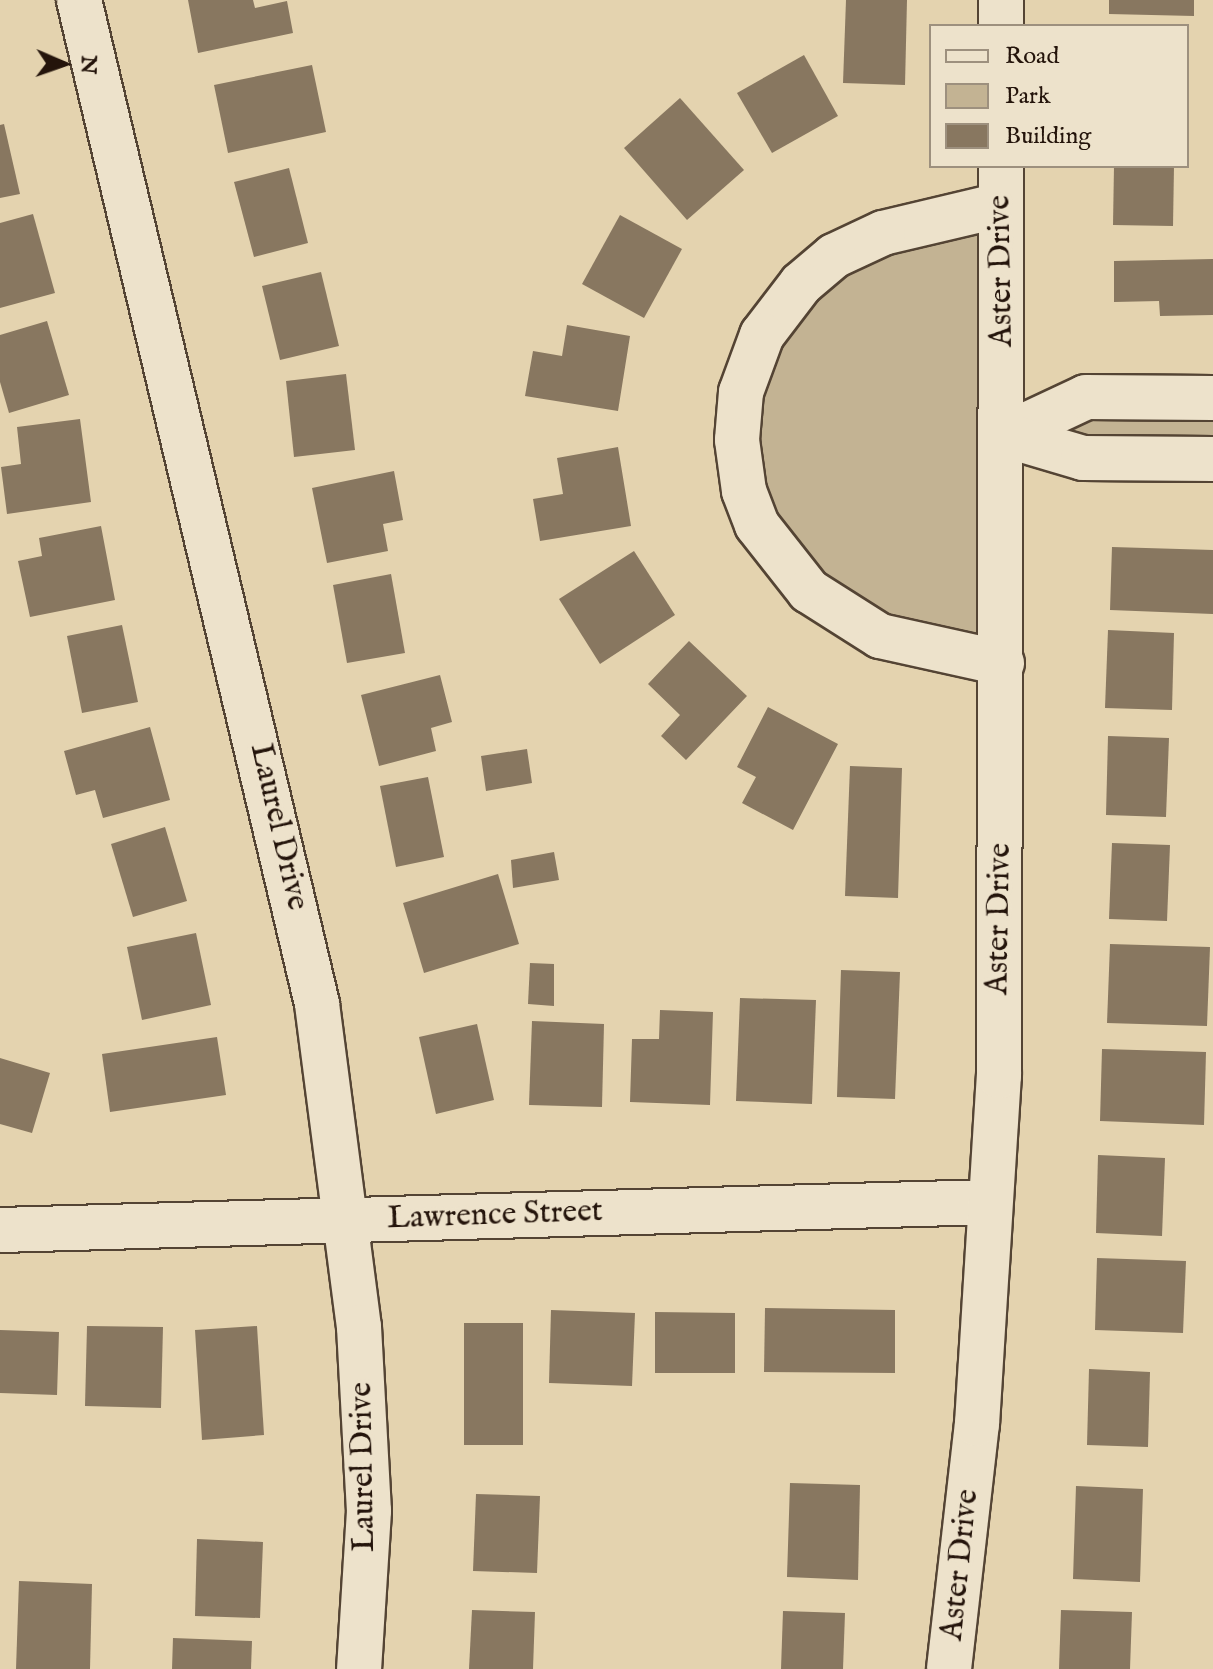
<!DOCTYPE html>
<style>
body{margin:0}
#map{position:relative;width:1213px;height:1669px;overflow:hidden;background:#e4d3af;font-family:"IM FELL English",serif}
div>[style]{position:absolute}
.green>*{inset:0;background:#c3b393}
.building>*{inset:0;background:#887760}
.roads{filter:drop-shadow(2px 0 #544434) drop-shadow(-2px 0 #544434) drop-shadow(0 2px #544434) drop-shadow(0 -2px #544434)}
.street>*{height:44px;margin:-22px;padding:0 22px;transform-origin:22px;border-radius:22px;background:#ede2cb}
span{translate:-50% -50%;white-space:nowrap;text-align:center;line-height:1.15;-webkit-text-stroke:7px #ede2cb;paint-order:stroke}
.street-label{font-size:32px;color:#24140b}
.legend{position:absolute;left:929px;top:24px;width:260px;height:144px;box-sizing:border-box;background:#ede2cb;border:2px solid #9d907e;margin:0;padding:10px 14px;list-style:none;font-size:24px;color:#24140b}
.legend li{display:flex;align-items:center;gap:16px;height:40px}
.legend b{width:40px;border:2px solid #9d907e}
.north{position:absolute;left:24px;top:24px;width:80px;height:80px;-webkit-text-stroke:6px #ede2cb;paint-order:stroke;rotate:92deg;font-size:22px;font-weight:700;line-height:32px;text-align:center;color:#24140b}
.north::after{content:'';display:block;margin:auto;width:28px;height:36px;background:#24140b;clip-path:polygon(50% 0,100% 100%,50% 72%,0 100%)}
</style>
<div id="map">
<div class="green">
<i style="clip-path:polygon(1001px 205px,1005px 434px,1086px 397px,1213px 399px,1213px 459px,1005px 435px,1002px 663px,809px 591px,737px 440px,801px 284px)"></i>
</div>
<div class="building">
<i style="clip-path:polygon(188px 0,253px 0,255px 8px,287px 1px,293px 33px,198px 53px)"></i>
<i style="clip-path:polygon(846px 0,907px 0,905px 85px,843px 83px)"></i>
<i style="clip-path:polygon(1109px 0,1194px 0,1194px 16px,1109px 14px)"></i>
<i style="clip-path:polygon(804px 55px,838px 116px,772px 153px,737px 93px)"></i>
<i style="clip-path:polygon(312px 65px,326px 132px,228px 153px,214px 85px)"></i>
<i style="clip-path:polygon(680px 98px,744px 170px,687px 220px,624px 148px)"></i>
<i style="clip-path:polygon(4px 124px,20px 194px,0 198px,0 125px)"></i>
<i style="clip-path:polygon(1114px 166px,1174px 166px,1173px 226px,1113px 225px)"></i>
<i style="clip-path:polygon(289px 168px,308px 243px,254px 257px,234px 182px)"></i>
<i style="clip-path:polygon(33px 214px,55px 293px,0 308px,0 223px)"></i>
<i style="clip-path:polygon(620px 215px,682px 249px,644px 318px,582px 284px)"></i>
<i style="clip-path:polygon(1213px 259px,1213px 315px,1160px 316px,1159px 301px,1114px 302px,1114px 261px)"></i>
<i style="clip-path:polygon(321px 272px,339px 346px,280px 360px,262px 286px)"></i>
<i style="clip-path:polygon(47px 321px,69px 395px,9px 413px,0 382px,0 335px)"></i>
<i style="clip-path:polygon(567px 325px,630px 336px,618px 411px,525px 396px,533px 351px,562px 356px)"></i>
<i style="clip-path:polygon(346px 374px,355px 450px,294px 457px,286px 381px)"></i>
<i style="clip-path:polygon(80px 419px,91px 502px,7px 514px,1px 467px,21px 464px,17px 427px)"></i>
<i style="clip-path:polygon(618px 447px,631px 526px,540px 541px,533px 499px,563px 494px,557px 458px)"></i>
<i style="clip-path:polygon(394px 471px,403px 520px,383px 524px,388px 551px,327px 563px,312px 488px)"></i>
<i style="clip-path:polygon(101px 526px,115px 600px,30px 617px,18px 561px,42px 556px,39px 538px)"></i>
<i style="clip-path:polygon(1112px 547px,1213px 550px,1213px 614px,1110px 610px)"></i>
<i style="clip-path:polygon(634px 551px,675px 615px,600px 664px,559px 599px)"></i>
<i style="clip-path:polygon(391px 574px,405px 653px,347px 663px,333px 585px)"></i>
<i style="clip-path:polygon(122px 625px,138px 702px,82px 713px,67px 636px)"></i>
<i style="clip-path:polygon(1108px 630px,1174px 633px,1172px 710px,1105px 708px)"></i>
<i style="clip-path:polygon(689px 641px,747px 696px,686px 760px,661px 736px,680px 715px,648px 684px)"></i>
<i style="clip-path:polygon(440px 675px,452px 722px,431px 728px,436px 751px,379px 766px,361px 695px)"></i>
<i style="clip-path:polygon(768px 707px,838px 744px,793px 830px,742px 803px,756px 777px,737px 767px)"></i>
<i style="clip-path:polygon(150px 727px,170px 800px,103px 818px,95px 790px,76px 795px,64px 751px)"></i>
<i style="clip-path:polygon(1108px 736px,1169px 738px,1166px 817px,1106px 815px)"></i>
<i style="clip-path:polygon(527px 749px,532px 783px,486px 791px,481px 756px)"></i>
<i style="clip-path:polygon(850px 766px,902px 768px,898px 898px,845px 896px)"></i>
<i style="clip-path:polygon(428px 777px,444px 857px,396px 867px,380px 786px)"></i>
<i style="clip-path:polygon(165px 827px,187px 901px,133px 917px,111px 844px)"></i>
<i style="clip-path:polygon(1112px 843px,1170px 845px,1167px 921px,1109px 919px)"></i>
<i style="clip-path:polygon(554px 852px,559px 880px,513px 888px,511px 860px)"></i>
<i style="clip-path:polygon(498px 874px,519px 944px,424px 973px,403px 903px)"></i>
<i style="clip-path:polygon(196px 933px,211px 1005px,142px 1020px,127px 947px)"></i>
<i style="clip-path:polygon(1110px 944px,1210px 947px,1207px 1026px,1107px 1023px)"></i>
<i style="clip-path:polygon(530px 963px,554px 964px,554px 1006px,528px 1004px)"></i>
<i style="clip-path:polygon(841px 970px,900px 972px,895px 1099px,837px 1097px)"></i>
<i style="clip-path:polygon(740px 998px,816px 1000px,812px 1104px,736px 1101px)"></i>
<i style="clip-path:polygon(660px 1010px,713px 1012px,710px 1105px,630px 1102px,632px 1039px,659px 1039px)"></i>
<i style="clip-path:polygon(532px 1021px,604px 1024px,602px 1107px,529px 1105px)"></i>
<i style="clip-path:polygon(477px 1024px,494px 1100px,436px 1114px,419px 1037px)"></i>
<i style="clip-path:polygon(217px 1037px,226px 1095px,110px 1112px,102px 1054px)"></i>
<i style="clip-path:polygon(1102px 1049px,1206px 1052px,1204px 1125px,1100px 1121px)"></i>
<i style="clip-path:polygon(0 1058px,50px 1073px,32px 1133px,0 1124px)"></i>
<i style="clip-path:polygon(1098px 1155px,1165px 1158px,1162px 1236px,1096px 1233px)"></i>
<i style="clip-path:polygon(1097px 1258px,1186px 1261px,1183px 1333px,1095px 1330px)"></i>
<i style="clip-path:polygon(765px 1308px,895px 1310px,895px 1373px,764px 1372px)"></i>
<i style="clip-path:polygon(551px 1310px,635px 1313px,632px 1386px,549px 1383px)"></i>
<i style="clip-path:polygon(655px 1312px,735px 1313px,735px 1373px,655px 1373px)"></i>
<i style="clip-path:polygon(464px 1323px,523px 1323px,523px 1445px,464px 1445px)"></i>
<i style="clip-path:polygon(87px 1326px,163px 1327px,161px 1408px,85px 1406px)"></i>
<i style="clip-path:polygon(257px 1326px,264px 1435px,202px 1440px,195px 1330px)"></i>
<i style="clip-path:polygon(0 1330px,59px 1332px,57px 1395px,0 1393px)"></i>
<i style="clip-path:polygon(1089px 1369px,1150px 1372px,1148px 1447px,1087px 1445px)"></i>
<i style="clip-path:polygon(790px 1483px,860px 1485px,858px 1580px,787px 1577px)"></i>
<i style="clip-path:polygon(1076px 1486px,1143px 1489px,1140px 1582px,1073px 1579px)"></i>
<i style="clip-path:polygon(476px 1494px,540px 1496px,537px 1573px,473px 1571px)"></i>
<i style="clip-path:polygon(197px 1539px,263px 1542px,260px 1618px,195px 1616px)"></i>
<i style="clip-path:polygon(19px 1581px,92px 1584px,90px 1669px,16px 1669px)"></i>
<i style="clip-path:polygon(472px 1610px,535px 1612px,533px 1669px,469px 1669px)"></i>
<i style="clip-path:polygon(1061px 1610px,1132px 1612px,1130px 1669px,1059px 1669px)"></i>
<i style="clip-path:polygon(783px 1611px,845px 1613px,843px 1669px,781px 1669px)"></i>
<i style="clip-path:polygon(173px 1638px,252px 1641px,251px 1669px,172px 1669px)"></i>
</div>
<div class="roads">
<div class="street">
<i style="left:79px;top:0;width:1032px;rotate:76.66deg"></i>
<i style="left:317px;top:1004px;width:326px;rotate:82.6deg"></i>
<i style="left:359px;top:1327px;width:184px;rotate:86.9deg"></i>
<i style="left:369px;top:1511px;width:158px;rotate:93.6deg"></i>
<i style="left:1001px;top:26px;width:26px;rotate:-90deg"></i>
<i style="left:1001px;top:205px;width:121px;rotate:166.7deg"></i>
<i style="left:883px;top:233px;width:54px;rotate:154.9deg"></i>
<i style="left:834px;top:256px;width:43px;rotate:139.7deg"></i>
<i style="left:801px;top:284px;width:64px;rotate:127.4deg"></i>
<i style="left:762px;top:335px;width:61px;rotate:110.2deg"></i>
<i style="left:741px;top:392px;width:48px;rotate:94.8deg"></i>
<i style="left:737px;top:440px;width:51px;rotate:82.2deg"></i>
<i style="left:744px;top:491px;width:36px;rotate:69deg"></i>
<i style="left:757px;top:525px;width:84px;rotate:51.8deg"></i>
<i style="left:809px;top:591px;width:84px;rotate:32.4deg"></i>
<i style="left:880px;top:636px;width:125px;rotate:12.5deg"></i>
<i style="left:1005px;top:435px;width:89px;rotate:-25.1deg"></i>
<i style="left:1086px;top:397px;width:127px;rotate:0.5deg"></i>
<i style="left:1005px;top:435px;width:81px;rotate:16.4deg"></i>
<i style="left:1083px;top:458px;width:130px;rotate:0.4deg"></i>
<i style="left:0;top:1230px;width:990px;rotate:-1.62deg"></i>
<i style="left:949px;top:1669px;width:247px;rotate:-83.5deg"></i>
<i style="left:977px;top:1424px;width:349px;rotate:-86.4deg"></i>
<i style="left:999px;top:1076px;width:910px;rotate:-89.87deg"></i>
</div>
</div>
<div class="street-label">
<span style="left:1002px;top:271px;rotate:-91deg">Aster Drive</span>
<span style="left:278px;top:827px;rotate:77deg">Laurel Drive</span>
<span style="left:1000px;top:919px;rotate:-89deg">Aster Drive</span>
<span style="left:495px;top:1216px;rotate:-2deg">Lawrence Street</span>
<span style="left:364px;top:1467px;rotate:-91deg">Laurel Drive</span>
<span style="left:961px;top:1565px;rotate:-84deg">Aster Drive</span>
</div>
<ul class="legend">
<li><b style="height:10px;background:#ede2cb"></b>Road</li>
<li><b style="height:22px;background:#c3b393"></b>Park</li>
<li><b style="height:22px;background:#887760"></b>Building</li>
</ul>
<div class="north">N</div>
</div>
